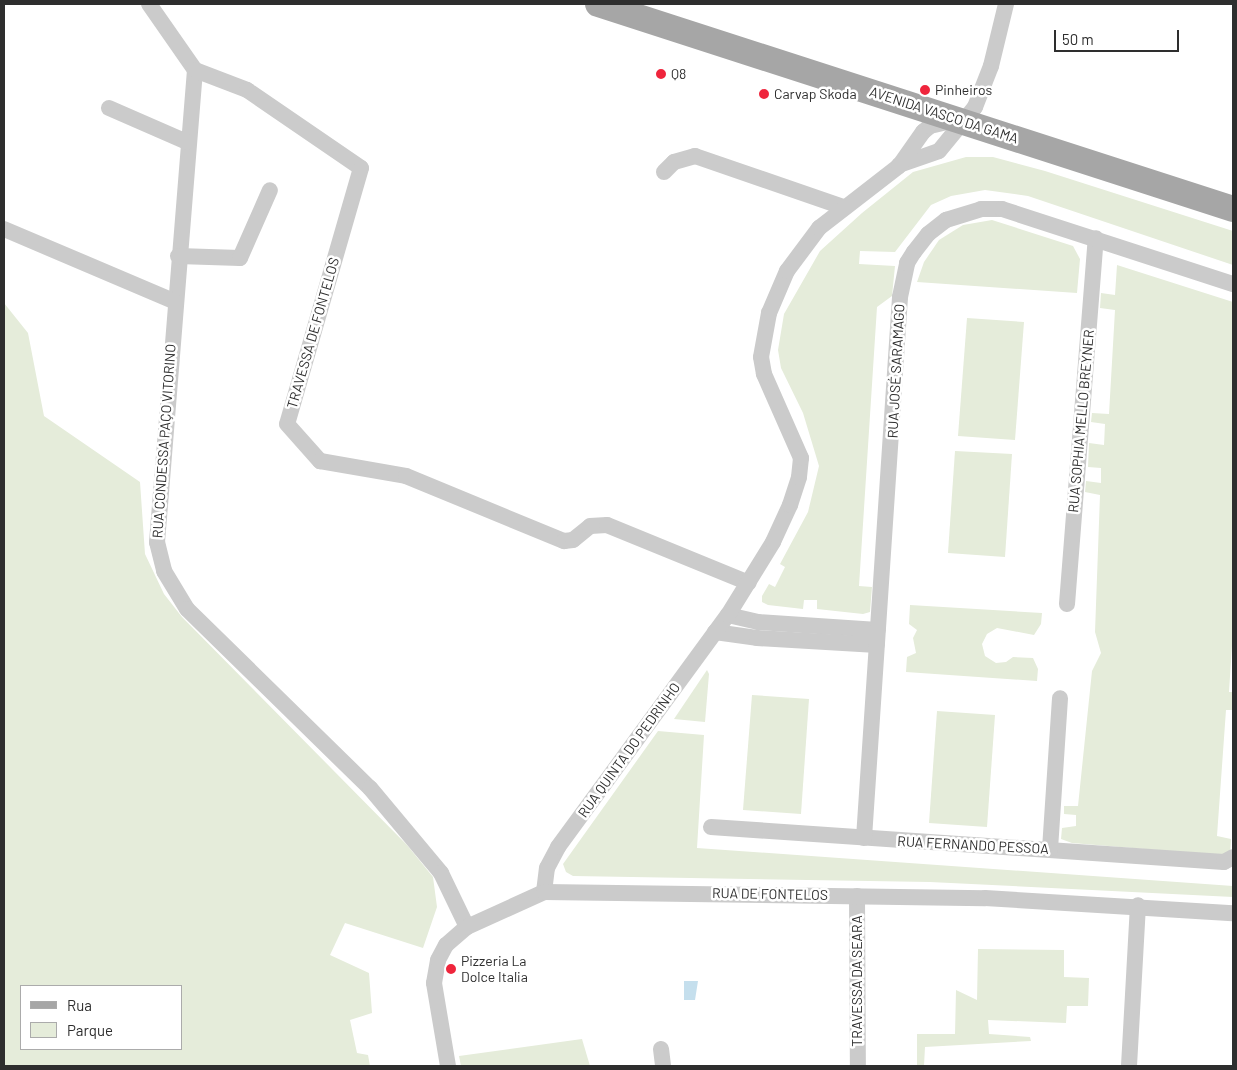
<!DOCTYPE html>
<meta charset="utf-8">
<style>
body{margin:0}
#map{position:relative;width:1237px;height:1070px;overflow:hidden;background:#fff;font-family:Barlow,sans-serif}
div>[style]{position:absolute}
.green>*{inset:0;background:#e5ecda}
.water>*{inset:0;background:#c5dfed}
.minor>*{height:16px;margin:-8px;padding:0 8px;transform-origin:8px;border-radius:8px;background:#cbcbcb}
.primary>*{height:26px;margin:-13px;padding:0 13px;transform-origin:13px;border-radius:13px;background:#a6a6a6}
.dots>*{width:14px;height:14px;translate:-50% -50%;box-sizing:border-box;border:2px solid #fff;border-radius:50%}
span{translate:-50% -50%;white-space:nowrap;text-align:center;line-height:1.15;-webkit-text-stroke:5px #fff;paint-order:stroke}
.poi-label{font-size:14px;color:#2e2e2e}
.left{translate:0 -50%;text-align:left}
.street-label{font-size:14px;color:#2e2e2e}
.frame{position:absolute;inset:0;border:5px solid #2e2e2e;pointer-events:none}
.legend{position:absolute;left:20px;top:985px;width:162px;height:65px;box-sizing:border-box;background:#fff;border:1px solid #ababab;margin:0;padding:6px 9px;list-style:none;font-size:15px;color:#2e2e2e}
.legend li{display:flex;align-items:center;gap:10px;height:25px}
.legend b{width:25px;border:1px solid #ababab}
.scale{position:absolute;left:1054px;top:30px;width:125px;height:22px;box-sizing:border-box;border:2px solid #2e2e2e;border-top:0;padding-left:6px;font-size:15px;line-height:18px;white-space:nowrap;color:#2e2e2e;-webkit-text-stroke:4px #fff;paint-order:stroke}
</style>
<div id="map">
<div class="green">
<i style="clip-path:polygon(966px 157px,993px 157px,1045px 171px,1233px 231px,1233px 265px,1028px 196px,985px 190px,951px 196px,931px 205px,895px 252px,860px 251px,859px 264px,895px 266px,892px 296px,877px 307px,859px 586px,872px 587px,870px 612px,863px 614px,817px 609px,817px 600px,804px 600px,803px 609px,768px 605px,762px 602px,762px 596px,769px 584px,775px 587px,785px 567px,780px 564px,808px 512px,819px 466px,803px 413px,781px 368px,778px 350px,784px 314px,820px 251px,862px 213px,913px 172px)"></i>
<i style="clip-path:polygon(992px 220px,1073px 246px,1080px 259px,1077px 293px,917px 282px,924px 262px,939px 240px,963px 225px)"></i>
<i style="clip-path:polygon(1117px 265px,1233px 302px,1233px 630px,1229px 692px,1233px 692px,1233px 710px,1226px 710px,1217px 836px,1231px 839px,1230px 856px,1072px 843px,1061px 839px,1062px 828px,1076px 826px,1076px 815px,1064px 814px,1064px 806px,1078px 806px,1092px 671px,1101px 653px,1095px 632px,1100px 495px,1085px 492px,1086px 481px,1101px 483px,1101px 468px,1088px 467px,1089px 443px,1104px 445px,1105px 424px,1091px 422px,1092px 413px,1109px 414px,1115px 310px,1100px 308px,1101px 293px,1115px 295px)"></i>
<i style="clip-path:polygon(evenodd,4px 303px,28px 333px,44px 416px,140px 482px,145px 554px,164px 594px,182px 617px,407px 845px,433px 877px,437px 907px,423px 948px,345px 923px,330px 955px,369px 973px,372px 1013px,350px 1020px,357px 1053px,368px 1055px,370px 1066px,4px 1066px,4px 303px,21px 986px,181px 986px,181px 1049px,21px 1049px,21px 986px)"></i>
<i style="clip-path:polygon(967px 318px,1024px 322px,1015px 440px,958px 436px)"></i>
<i style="clip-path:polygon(955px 451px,1012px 454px,1005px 557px,948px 553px)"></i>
<i style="clip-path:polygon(910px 605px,1042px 613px,1041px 624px,1034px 635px,997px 628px,987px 634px,982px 644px,985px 656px,996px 663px,1006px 662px,1013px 657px,1033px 658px,1038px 669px,1037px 681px,906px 672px,907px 657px,916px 653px,913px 638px,917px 630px,909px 624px)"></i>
<i style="clip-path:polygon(707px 670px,709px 674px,705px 722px,674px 719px)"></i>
<i style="clip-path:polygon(752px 695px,809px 699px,801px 814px,743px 810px)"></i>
<i style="clip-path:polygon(937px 711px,995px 715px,987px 827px,929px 823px)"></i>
<i style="clip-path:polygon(658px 731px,704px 735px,697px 848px,1233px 886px,1233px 897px,930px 882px,573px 876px,566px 872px,563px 864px)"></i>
<i style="clip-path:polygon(978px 949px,1064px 950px,1064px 977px,1089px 978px,1088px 1006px,1067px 1006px,1066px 1023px,988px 1020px,989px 1034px,1030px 1037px,1031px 1041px,925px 1047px,924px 1066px,917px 1066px,917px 1034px,955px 1034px,956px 990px,977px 1000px)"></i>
<i style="clip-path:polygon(582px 1039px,590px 1066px,461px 1066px,459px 1056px)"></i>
</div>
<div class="water">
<i style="clip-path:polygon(684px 981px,698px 981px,695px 1000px,684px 1000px)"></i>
</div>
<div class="minor">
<i style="left:149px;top:4px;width:80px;rotate:55.1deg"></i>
<i style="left:195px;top:70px;width:474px;rotate:94.6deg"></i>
<i style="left:157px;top:542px;width:30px;rotate:76deg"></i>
<i style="left:164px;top:571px;width:44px;rotate:58.8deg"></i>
<i style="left:187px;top:609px;width:256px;rotate:44.4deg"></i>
<i style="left:370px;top:788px;width:111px;rotate:50.1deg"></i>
<i style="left:441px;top:873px;width:60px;rotate:64.3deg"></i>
<i style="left:195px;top:70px;width:56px;rotate:21deg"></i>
<i style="left:247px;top:90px;width:138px;rotate:34.4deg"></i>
<i style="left:361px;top:168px;width:266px;rotate:106.1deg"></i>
<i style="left:287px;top:424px;width:50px;rotate:48.3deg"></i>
<i style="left:320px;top:461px;width:87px;rotate:9.9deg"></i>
<i style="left:406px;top:476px;width:171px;rotate:22.4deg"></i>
<i style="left:564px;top:541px;width:9px;rotate:-6deg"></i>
<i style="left:573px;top:540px;width:22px;rotate:-39deg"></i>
<i style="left:590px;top:526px;width:17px;rotate:-3deg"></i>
<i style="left:607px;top:525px;width:153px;rotate:22.2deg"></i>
<i style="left:109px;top:108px;width:85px;rotate:23.6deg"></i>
<i style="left:899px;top:165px;width:42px;rotate:-19.3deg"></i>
<i style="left:939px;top:151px;width:57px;rotate:-50.7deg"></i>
<i style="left:975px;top:107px;width:44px;rotate:-68.7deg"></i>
<i style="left:991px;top:66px;width:64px;rotate:-76.4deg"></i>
<i style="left:664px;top:172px;width:14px;rotate:-45deg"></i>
<i style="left:674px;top:162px;width:22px;rotate:-16deg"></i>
<i style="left:695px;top:156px;width:157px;rotate:19deg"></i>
<i style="left:4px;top:229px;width:185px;rotate:23deg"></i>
<i style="left:178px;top:256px;width:62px;rotate:1.8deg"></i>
<i style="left:240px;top:258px;width:74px;rotate:-66.2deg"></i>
<i style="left:1067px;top:604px;width:367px;rotate:-85.5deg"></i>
<i style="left:728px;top:615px;width:31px;rotate:13deg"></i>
<i style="left:758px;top:622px;width:120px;rotate:3.8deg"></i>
<i style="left:715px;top:632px;width:42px;rotate:8.1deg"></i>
<i style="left:757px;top:638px;width:120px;rotate:3.3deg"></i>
<i style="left:711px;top:827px;width:514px;rotate:3.9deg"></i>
<i style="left:1224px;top:862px;width:10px;rotate:-29deg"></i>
<i style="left:864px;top:838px;width:542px;rotate:-86.19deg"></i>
<i style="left:900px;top:297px;width:35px;rotate:-78deg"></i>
<i style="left:907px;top:263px;width:13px;rotate:-58deg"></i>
<i style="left:914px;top:252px;width:23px;rotate:-52deg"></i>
<i style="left:928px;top:234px;width:23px;rotate:-38deg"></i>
<i style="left:946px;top:220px;width:37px;rotate:-17deg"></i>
<i style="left:981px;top:209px;width:21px"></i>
<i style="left:1002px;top:209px;width:243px;rotate:18deg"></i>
<i style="left:1050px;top:849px;width:151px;rotate:-86.2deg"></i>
<i style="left:544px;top:892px;width:24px;rotate:-83deg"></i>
<i style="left:547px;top:868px;width:24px;rotate:-62deg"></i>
<i style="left:558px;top:847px;width:288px;rotate:-53.8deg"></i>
<i style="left:728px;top:615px;width:86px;rotate:-58.3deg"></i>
<i style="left:773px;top:542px;width:41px;rotate:-65.3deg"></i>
<i style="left:790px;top:505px;width:29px;rotate:-72deg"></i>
<i style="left:799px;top:477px;width:19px;rotate:-84deg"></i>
<i style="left:801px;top:458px;width:92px;rotate:-113.8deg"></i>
<i style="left:764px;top:374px;width:17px;rotate:-100deg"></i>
<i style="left:761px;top:357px;width:45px;rotate:-79.7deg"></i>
<i style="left:769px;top:313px;width:46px;rotate:-66.8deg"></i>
<i style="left:787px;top:271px;width:54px;rotate:-53.3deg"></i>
<i style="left:819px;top:228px;width:101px;rotate:-37.8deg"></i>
<i style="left:899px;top:166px;width:42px;rotate:-54.8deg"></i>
<i style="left:923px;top:132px;width:9px;rotate:-41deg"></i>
<i style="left:930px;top:126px;width:23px;rotate:-13deg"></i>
<i style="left:857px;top:896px;width:170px;rotate:89.7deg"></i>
<i style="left:661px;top:1049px;width:17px;rotate:83deg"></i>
<i style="left:448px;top:1066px;width:84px;rotate:-99.6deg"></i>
<i style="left:434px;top:983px;width:23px;rotate:-80deg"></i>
<i style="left:438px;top:960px;width:17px;rotate:-62deg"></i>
<i style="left:446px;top:945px;width:28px;rotate:-41deg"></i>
<i style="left:467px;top:927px;width:85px;rotate:-24.4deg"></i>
<i style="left:544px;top:892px;width:441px;rotate:0.8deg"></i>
<i style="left:985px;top:898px;width:248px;rotate:3.5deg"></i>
<i style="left:1129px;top:1066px;width:161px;rotate:-86.8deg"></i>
</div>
<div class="primary">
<i style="left:598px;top:4px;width:667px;rotate:17.89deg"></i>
</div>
<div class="dots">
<i style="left:661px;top:74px;background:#ef253c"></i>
<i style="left:925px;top:90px;background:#ef253c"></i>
<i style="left:764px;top:94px;background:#ef253c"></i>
<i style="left:451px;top:969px;background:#ef253c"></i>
</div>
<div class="poi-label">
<span class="left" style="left:671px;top:74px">Q8</span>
<span class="left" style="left:935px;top:90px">Pinheiros</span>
<span class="left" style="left:774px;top:94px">Carvap Skoda</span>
<span class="left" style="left:461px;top:969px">Pizzeria La<br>Dolce Italia</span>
</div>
<div class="street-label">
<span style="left:944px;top:115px;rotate:18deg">AVENIDA VASCO DA GAMA</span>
<span style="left:313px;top:333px;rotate:-74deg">TRAVESSA DE FONTELOS</span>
<span style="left:896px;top:371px;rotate:-87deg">RUA JOSÉ SARAMAGO</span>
<span style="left:1081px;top:421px;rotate:-85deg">RUA SOPHIA MELLO BREYNER</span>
<span style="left:164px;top:441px;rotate:-86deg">RUA CONDESSA PAÇO VITORINO</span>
<span style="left:629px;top:750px;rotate:-54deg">RUA QUINTA DO PEDRINHO</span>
<span style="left:973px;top:845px;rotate:3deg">RUA FERNANDO PESSOA</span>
<span style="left:770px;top:894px;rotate:1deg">RUA DE FONTELOS</span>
<span style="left:857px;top:981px;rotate:-90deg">TRAVESSA DA SEARA</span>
</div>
<div class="frame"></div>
<ul class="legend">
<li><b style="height:6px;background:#a6a6a6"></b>Rua</li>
<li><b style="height:14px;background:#e5ecda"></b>Parque</li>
</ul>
<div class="scale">50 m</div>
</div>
